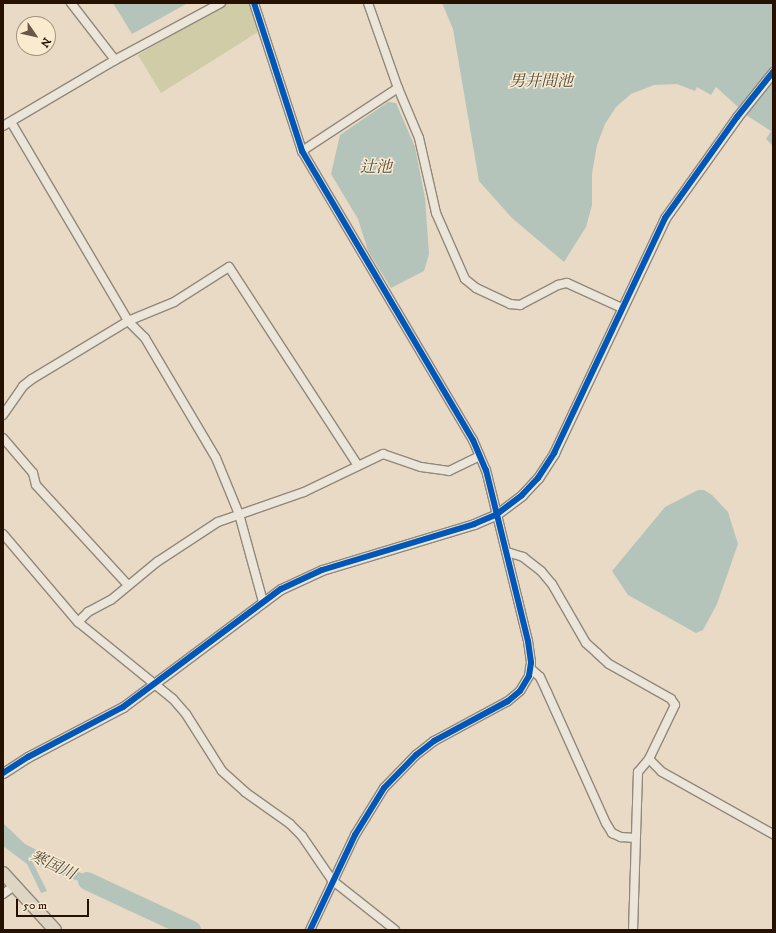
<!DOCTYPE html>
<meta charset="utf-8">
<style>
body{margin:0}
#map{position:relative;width:776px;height:933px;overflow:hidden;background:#e8dac5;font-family:"IM FELL DW Pica","Noto Serif JP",serif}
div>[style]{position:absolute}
.green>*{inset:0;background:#d0cca7}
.water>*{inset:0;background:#b5c4ba}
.river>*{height:18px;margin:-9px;padding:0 9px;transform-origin:9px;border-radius:9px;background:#b5c4ba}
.roads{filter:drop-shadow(1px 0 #92887a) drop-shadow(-1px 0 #92887a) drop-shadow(0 1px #92887a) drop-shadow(0 -1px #92887a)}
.minor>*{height:8px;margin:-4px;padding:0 4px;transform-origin:4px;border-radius:4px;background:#ebe5da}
.tertiary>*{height:9px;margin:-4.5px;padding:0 4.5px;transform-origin:4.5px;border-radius:4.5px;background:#ebe5da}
.primary>*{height:12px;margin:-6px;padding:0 6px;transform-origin:6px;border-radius:6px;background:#dfd5c5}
.cycleway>*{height:6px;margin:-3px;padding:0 3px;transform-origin:3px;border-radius:3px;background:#0057b8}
span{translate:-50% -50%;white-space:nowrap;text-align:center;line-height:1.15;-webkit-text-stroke:3px #faead0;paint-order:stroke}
.water-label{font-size:16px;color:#504c40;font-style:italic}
.frame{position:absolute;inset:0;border:4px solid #261000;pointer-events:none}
.north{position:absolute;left:16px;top:16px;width:40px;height:40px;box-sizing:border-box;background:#faead0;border:1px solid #a5937d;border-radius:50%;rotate:124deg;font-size:11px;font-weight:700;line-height:16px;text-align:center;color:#261000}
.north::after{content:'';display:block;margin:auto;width:14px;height:18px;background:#6a5745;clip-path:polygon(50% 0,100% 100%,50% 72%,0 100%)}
.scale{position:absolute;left:16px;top:899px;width:73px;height:18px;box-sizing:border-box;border:2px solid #261000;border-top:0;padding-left:5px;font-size:12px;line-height:14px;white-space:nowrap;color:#261000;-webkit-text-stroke:3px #faead0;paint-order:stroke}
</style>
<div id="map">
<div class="green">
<i style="clip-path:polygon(226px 3px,253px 3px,261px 30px,161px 93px,138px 55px)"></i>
</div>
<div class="water">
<i style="clip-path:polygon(113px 3px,188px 3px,132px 34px)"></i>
<i style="clip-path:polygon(442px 3px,773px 3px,773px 146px,766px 139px,771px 131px,749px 117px,716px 87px,711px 95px,697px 87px,695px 91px,677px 84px,654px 85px,631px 94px,616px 107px,605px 124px,597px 145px,592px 174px,592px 205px,586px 227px,564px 262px,512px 218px,479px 181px,453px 29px)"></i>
<i style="clip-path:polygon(388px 102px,396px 103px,415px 147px,425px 198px,429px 254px,424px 271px,391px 288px,368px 251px,358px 219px,331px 174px,340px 135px)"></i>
<i style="clip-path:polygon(698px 490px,704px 490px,712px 495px,728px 512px,738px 544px,717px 604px,703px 630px,696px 633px,628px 595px,612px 571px,665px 507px)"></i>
<i style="clip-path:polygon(3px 823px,25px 844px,106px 886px,109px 892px,51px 871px,32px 861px,47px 891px,41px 893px,27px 864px,3px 846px)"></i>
</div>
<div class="river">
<i style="left:87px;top:881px;width:116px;rotate:25deg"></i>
</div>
<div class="roads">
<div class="minor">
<i style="left:71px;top:3px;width:72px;rotate:52.3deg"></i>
<i style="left:254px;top:3px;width:156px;rotate:72deg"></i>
<i style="left:302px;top:151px;width:336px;rotate:59.4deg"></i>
<i style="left:473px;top:440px;width:33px;rotate:67deg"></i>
<i style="left:486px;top:470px;width:176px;rotate:76.2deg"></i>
<i style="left:528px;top:641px;width:22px;rotate:82deg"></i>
<i style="left:531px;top:663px;width:13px;rotate:99deg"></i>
<i style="left:529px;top:676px;width:17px;rotate:121deg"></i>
<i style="left:520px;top:691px;width:16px;rotate:140deg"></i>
<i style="left:508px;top:701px;width:84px;rotate:151.6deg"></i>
<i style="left:434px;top:741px;width:23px;rotate:142deg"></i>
<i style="left:416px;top:755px;width:46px;rotate:134.1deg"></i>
<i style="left:384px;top:788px;width:55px;rotate:121.7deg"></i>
<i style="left:355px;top:835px;width:105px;rotate:115.3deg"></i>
<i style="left:368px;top:3px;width:90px;rotate:70.6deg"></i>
<i style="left:398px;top:88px;width:54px;rotate:67.2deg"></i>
<i style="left:419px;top:138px;width:77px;rotate:77.2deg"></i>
<i style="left:436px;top:213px;width:72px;rotate:66.3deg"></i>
<i style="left:465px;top:279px;width:14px;rotate:39deg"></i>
<i style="left:476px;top:288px;width:38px;rotate:25deg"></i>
<i style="left:510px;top:304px;width:10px;rotate:6deg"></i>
<i style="left:520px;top:305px;width:43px;rotate:-27.8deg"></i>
<i style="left:558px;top:285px;width:9px;rotate:-13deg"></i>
<i style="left:567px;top:283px;width:60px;rotate:24.4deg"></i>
<i style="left:11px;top:122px;width:231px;rotate:59.5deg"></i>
<i style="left:128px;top:321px;width:24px;rotate:45deg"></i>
<i style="left:145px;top:338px;width:139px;rotate:59.4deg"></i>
<i style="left:216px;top:458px;width:61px;rotate:67.7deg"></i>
<i style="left:239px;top:514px;width:91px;rotate:74.7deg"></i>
<i style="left:3px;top:126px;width:130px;rotate:-30.5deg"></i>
<i style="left:115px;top:60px;width:120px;rotate:-28.3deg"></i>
<i style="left:302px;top:151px;width:115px;rotate:-33.3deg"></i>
<i style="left:3px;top:415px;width:35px;rotate:-55deg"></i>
<i style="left:23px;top:386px;width:11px;rotate:-38deg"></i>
<i style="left:32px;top:379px;width:112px;rotate:-31.1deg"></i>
<i style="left:128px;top:321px;width:50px;rotate:-22.4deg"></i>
<i style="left:174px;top:302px;width:65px;rotate:-32.5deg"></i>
<i style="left:229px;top:267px;width:237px;rotate:57deg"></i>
<i style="left:3px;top:438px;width:46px;rotate:49.4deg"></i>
<i style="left:33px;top:473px;width:12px;rotate:76deg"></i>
<i style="left:36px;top:485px;width:136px;rotate:47.4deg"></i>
<i style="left:3px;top:534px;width:116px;rotate:49.6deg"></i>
<i style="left:78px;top:622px;width:122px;rotate:39deg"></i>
<i style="left:173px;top:699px;width:20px;rotate:49deg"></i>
<i style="left:186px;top:714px;width:67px;rotate:57.7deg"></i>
<i style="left:222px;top:771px;width:31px;rotate:42deg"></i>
<i style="left:245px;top:792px;width:55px;rotate:35.4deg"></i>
<i style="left:290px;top:824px;width:17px;rotate:45deg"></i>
<i style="left:302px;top:836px;width:53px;rotate:55.7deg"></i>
<i style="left:332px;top:880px;width:80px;rotate:38.4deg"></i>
<i style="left:507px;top:552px;width:17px;rotate:17deg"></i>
<i style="left:523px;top:557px;width:23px;rotate:38deg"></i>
<i style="left:541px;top:571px;width:17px;rotate:50deg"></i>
<i style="left:552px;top:584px;width:68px;rotate:60deg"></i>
<i style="left:586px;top:643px;width:15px;rotate:42deg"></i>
<i style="left:597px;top:653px;width:16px;rotate:43deg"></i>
<i style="left:609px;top:664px;width:71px;rotate:29.4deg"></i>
<i style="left:671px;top:699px;width:7px;rotate:56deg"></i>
<i style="left:675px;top:705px;width:60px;rotate:115.7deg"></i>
<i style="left:649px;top:759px;width:17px;rotate:130deg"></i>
<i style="left:638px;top:772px;width:158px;rotate:91.8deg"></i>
<i style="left:78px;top:622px;width:14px;rotate:-45deg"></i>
<i style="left:88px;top:612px;width:26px;rotate:-28deg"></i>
<i style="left:111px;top:600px;width:60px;rotate:-39.6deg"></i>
<i style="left:157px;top:562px;width:73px;rotate:-33.3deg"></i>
<i style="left:218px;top:522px;width:91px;rotate:-19.2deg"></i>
<i style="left:304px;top:492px;width:88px;rotate:-25.7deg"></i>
<i style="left:383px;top:454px;width:40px;rotate:18.9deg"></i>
<i style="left:421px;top:467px;width:28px;rotate:8deg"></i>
<i style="left:449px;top:471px;width:34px;rotate:-26deg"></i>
<i style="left:530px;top:668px;width:13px;rotate:42deg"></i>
<i style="left:540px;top:677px;width:17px;rotate:65deg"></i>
<i style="left:547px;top:692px;width:144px;rotate:65.8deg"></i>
<i style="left:606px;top:823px;width:12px;rotate:59deg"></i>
<i style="left:612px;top:833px;width:10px;rotate:24deg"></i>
<i style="left:621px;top:837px;width:14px;rotate:4deg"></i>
<i style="left:649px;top:759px;width:18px;rotate:45deg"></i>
<i style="left:662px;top:772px;width:127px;rotate:29.2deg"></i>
<i style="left:3px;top:894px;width:14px;rotate:-36deg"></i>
</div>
<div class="tertiary">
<i style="left:3px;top:773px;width:30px;rotate:-33deg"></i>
<i style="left:28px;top:757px;width:107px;rotate:-27.8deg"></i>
<i style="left:123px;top:707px;width:197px;rotate:-36.8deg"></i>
<i style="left:281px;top:589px;width:45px;rotate:-24.9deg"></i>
<i style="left:322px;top:570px;width:159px;rotate:-16.8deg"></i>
<i style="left:474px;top:524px;width:25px;rotate:-23deg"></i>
<i style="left:497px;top:514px;width:31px;rotate:-37deg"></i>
<i style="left:522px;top:495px;width:23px;rotate:-47deg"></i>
<i style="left:538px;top:478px;width:30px;rotate:-57deg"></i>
<i style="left:554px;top:453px;width:260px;rotate:-64.7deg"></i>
<i style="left:665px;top:218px;width:124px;rotate:-54.5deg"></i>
<i style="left:737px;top:117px;width:58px;rotate:-51.3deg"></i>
</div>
<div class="primary">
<i style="left:3px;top:873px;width:77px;rotate:47.6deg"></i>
</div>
</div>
<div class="cycleway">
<i style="left:254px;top:3px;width:156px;rotate:72deg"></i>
<i style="left:302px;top:151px;width:336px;rotate:59.4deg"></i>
<i style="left:473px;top:440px;width:33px;rotate:67deg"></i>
<i style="left:486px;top:470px;width:176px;rotate:76.2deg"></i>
<i style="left:528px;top:641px;width:22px;rotate:82deg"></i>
<i style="left:531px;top:663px;width:13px;rotate:99deg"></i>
<i style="left:529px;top:676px;width:17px;rotate:121deg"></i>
<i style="left:520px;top:691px;width:16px;rotate:140deg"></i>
<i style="left:508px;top:701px;width:84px;rotate:151.6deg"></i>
<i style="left:434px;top:741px;width:23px;rotate:142deg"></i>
<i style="left:416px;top:755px;width:46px;rotate:134.1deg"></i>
<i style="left:384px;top:788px;width:55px;rotate:121.7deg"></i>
<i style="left:355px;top:835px;width:105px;rotate:115.3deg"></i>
<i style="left:3px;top:773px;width:30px;rotate:-33deg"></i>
<i style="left:28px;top:757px;width:107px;rotate:-27.8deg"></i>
<i style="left:123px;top:707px;width:197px;rotate:-36.8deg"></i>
<i style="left:281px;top:589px;width:45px;rotate:-24.9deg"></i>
<i style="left:322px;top:570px;width:159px;rotate:-16.8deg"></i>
<i style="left:474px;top:524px;width:25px;rotate:-23deg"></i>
<i style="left:497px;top:514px;width:31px;rotate:-37deg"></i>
<i style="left:522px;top:495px;width:23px;rotate:-47deg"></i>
<i style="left:538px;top:478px;width:30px;rotate:-57deg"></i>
<i style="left:554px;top:453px;width:260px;rotate:-64.7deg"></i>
<i style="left:665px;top:218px;width:124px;rotate:-54.5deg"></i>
<i style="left:737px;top:117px;width:58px;rotate:-51.3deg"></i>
</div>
<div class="water-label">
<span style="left:541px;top:81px">男井間池</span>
<span style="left:376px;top:167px">辻池</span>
<span style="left:53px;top:865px;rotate:25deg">寒国川</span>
</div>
<div class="frame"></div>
<div class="north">N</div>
<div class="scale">50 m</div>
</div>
